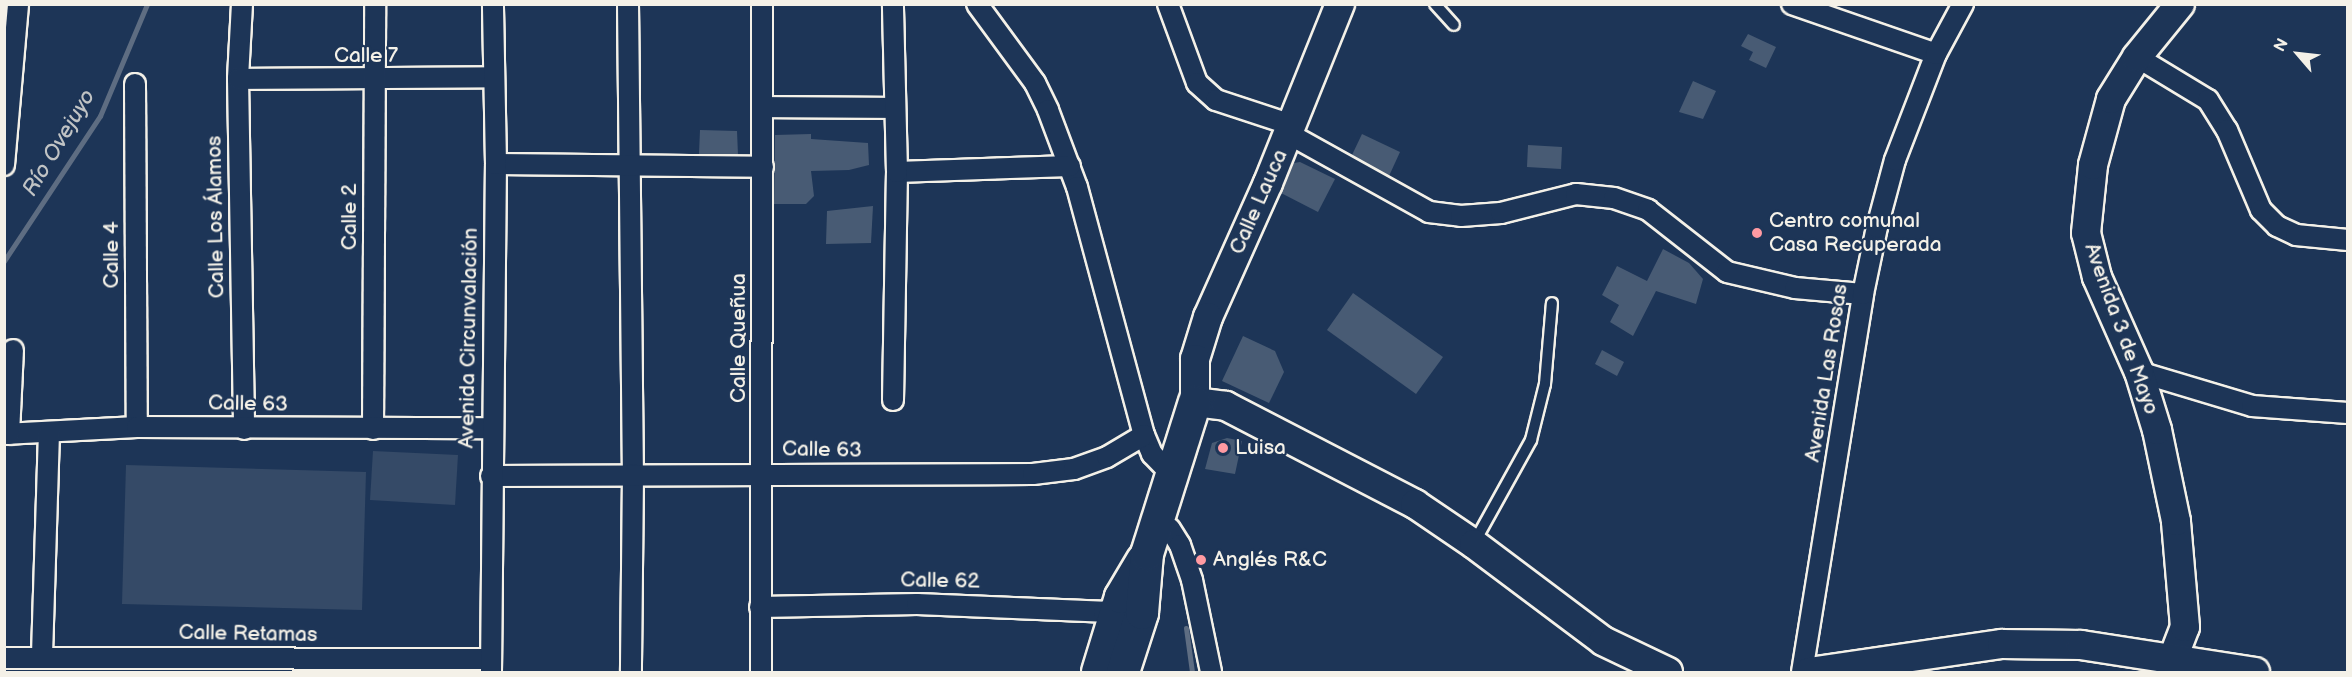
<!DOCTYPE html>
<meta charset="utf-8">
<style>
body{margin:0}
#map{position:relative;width:2352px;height:677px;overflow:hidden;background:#1d3557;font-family:"Balsamiq Sans",sans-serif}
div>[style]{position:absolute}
.green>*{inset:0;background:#354a67}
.stream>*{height:5px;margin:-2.5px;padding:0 2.5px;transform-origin:2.5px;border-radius:2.5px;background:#5e6d82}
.building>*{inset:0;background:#485b74}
.roads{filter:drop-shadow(2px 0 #f4f1e8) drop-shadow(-2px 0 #f4f1e8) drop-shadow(0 2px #f4f1e8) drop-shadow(0 -2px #f4f1e8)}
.lane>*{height:10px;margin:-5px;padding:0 5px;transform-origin:5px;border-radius:5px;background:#1d3557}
.street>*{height:20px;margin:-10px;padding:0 10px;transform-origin:10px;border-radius:10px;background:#1d3557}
.secondary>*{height:28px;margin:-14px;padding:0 14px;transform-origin:14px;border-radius:14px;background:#1d3557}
.primary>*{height:32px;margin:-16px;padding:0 16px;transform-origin:16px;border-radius:16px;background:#1d3557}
.dots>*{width:16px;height:16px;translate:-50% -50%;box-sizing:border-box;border:3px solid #1d3557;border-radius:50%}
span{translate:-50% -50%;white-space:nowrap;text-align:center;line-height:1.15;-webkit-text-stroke:4.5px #1d3557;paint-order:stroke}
.street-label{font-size:21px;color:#f4f1e8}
.poi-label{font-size:21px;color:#f4f1e8}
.left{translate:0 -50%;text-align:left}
.water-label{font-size:22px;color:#c0c3c4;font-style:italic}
.frame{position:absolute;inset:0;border:6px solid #f4f1e8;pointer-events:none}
.north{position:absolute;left:2268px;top:24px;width:60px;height:60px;-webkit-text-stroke:4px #1d3557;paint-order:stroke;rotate:298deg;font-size:16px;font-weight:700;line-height:24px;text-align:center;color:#f4f1e8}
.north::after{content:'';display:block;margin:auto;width:21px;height:27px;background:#f4f1e8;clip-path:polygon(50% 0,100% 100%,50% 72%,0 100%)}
</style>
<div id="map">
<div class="green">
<i style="clip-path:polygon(373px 451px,458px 455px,455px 505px,370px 500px)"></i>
<i style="clip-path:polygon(126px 465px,366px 472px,362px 610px,122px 604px)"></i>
</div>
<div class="stream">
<i style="left:4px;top:261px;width:174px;rotate:-56.5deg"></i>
<i style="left:100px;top:116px;width:121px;rotate:-67.2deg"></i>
<i style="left:1186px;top:628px;width:44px;rotate:82.2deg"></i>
</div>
<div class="building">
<i style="clip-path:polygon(1748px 34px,1776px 47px,1766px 68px,1749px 60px,1753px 52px,1741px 46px)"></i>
<i style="clip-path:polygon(1693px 81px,1716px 91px,1703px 119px,1679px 112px)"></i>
<i style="clip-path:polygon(700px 130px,737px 131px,738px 155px,699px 154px)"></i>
<i style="clip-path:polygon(811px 134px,811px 139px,868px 143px,869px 165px,849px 170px,811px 171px,814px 196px,806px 204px,774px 204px,775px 135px)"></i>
<i style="clip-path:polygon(1362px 134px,1400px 152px,1389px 176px,1352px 155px)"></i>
<i style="clip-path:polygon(1528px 145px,1562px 147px,1561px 169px,1527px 167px)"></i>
<i style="clip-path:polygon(1300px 162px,1335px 179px,1318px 212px,1281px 193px,1294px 163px)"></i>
<i style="clip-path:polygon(873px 206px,871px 243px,826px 244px,827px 211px)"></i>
<i style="clip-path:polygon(1663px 249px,1689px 263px,1703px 279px,1696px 304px,1656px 291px,1633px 336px,1610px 322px,1619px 305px,1602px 295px,1617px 266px,1647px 281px)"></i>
<i style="clip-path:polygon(1353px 293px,1443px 357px,1416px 394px,1327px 330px)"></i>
<i style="clip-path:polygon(1243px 336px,1275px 351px,1284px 372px,1269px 403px,1222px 381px)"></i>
<i style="clip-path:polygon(1602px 350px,1624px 362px,1617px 376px,1595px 364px)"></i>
<i style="clip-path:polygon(1227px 438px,1242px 441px,1235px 474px,1205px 469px,1212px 443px)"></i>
</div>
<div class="roads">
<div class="lane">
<i style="left:1435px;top:4px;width:28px;rotate:48deg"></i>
<i style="left:1474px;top:543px;width:118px;rotate:-61deg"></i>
<i style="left:1531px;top:440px;width:58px;rotate:-76deg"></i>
<i style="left:1545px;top:384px;width:81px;rotate:-85.1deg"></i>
</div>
<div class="street">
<i style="left:242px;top:4px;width:75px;rotate:93.1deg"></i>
<i style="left:238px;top:79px;width:350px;rotate:89deg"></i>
<i style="left:628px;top:4px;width:470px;rotate:89.4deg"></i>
<i style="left:633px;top:474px;width:198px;rotate:90.6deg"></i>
<i style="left:977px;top:4px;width:98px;rotate:53.7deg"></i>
<i style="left:1035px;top:83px;width:30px;rotate:64deg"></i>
<i style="left:1048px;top:110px;width:82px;rotate:69.4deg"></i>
<i style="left:1077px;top:187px;width:257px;rotate:74.9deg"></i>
<i style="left:1144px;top:435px;width:21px;rotate:67deg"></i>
<i style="left:1152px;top:454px;width:28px;rotate:46deg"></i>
<i style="left:1168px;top:4px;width:84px;rotate:69.8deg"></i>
<i style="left:1197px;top:83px;width:25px;rotate:42deg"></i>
<i style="left:1216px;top:100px;width:80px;rotate:18.2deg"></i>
<i style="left:1792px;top:4px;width:152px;rotate:19.1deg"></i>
<i style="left:2137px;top:57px;width:83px;rotate:31.2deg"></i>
<i style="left:2208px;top:100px;width:36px;rotate:58deg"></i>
<i style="left:2227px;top:130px;width:87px;rotate:67deg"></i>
<i style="left:2261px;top:210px;width:23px;rotate:45deg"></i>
<i style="left:2277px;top:226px;width:21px;rotate:25deg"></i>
<i style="left:2296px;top:235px;width:52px;rotate:5.5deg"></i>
<i style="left:238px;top:79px;width:255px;rotate:-0.4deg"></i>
<i style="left:135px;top:84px;width:343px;rotate:89.7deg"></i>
<i style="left:763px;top:107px;width:131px;rotate:0.4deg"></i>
<i style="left:1289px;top:134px;width:160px;rotate:29.1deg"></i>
<i style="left:1429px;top:212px;width:32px;rotate:7deg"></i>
<i style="left:1461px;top:216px;width:40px;rotate:-4.3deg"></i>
<i style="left:1501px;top:213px;width:77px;rotate:-14.2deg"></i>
<i style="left:1576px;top:194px;width:38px;rotate:6deg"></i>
<i style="left:1614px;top:198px;width:36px;rotate:19deg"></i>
<i style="left:1648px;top:210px;width:100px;rotate:38.1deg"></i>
<i style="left:1727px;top:272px;width:70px;rotate:13.2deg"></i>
<i style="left:1795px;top:288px;width:68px;rotate:5deg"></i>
<i style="left:496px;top:164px;width:267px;rotate:0.6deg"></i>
<i style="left:4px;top:165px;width:162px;rotate:-85deg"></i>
<i style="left:897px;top:172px;width:173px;rotate:-2deg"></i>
<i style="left:2139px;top:372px;width:118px;rotate:16.7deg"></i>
<i style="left:2252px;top:406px;width:96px;rotate:4.2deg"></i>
<i style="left:893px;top:400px;width:228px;rotate:-89deg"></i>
<i style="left:897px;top:172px;width:168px;rotate:-91.4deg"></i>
<i style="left:373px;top:429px;width:425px;rotate:-89.7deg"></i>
<i style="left:4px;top:434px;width:133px;rotate:-3deg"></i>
<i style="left:137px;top:427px;width:354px;rotate:0.2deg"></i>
<i style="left:9px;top:434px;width:84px;rotate:-87.3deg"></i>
<i style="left:491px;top:476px;width:542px;rotate:-0.21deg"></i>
<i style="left:1033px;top:474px;width:41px;rotate:-7deg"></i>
<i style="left:1074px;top:469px;width:35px;rotate:-20deg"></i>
<i style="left:1107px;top:457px;width:43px;rotate:-30.7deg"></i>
<i style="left:1157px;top:521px;width:15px;rotate:32deg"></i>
<i style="left:1170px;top:529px;width:19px;rotate:58deg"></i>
<i style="left:1180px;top:545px;width:37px;rotate:71deg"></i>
<i style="left:1192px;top:580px;width:94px;rotate:78.3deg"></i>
<i style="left:760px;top:607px;width:157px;rotate:-1.1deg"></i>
<i style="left:917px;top:604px;width:187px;rotate:2.4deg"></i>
<i style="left:1104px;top:612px;width:15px;rotate:-23deg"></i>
<i style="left:42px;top:655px;width:223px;rotate:-88.2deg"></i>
<i style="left:4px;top:658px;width:487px;rotate:0.1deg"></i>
<i style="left:491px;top:672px;width:508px;rotate:-89.44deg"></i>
<i style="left:496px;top:164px;width:160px;rotate:-91.1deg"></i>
<i style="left:761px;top:672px;width:668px;rotate:-89.91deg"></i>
<i style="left:1802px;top:672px;width:383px;rotate:-80.8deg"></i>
<i style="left:1863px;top:294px;width:68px;rotate:-78.2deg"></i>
<i style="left:1877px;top:227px;width:69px;rotate:-75deg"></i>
<i style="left:1895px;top:160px;width:114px;rotate:-68.9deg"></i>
<i style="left:1936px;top:54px;width:57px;rotate:-61.6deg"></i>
</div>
<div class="secondary">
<i style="left:1340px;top:4px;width:193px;rotate:111.9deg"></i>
<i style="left:1268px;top:183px;width:147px;rotate:114.1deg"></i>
<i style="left:1208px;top:317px;width:44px;rotate:107.2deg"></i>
<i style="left:1195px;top:359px;width:43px;rotate:90deg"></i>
<i style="left:1195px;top:402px;width:31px;rotate:7deg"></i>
<i style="left:1226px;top:406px;width:213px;rotate:27.4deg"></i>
<i style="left:1415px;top:504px;width:71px;rotate:34.1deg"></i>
<i style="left:1474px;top:544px;width:161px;rotate:36.9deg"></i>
<i style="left:1603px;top:641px;width:72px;rotate:25.5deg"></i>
<i style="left:2173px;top:658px;width:33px;rotate:-69deg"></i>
<i style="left:2185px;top:627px;width:106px;rotate:-94.9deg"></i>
<i style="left:2176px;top:521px;width:93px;rotate:-101.8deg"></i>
<i style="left:2157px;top:430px;width:61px;rotate:-107.2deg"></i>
<i style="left:2139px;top:372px;width:104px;rotate:-113.9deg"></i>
<i style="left:2097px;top:277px;width:45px;rotate:-104deg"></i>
<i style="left:2086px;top:233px;width:68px;rotate:-84.1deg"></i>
<i style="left:2093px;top:165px;width:68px;rotate:-74.7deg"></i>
<i style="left:2111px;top:99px;width:49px;rotate:-58.2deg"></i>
<i style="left:2137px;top:57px;width:68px;rotate:-50.9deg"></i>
<i style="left:1809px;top:672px;width:195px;rotate:-8.3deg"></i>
<i style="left:2002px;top:644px;width:79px;rotate:0.7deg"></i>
<i style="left:2081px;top:645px;width:176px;rotate:8.8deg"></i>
</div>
<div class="primary">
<i style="left:1098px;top:672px;width:78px;rotate:-73deg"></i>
<i style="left:1121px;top:597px;width:43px;rotate:-59.3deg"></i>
<i style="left:1123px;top:672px;width:62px;rotate:-72.1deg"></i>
<i style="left:1142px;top:613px;width:59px;rotate:-85.2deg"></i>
<i style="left:1147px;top:554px;width:159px;rotate:-72.5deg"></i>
</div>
</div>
<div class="dots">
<i style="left:1757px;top:233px;background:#ff9aa2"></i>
<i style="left:1223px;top:448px;background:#ff9aa2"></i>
<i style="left:1201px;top:560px;background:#ff9aa2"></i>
</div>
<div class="street-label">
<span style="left:366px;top:56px">Calle 7</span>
<span style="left:1259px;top:202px;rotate:-66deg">Calle Lauca</span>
<span style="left:216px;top:217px;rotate:-91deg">Calle Los Álamos</span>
<span style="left:350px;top:217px;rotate:-90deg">Calle 2</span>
<span style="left:112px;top:255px;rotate:-90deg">Calle 4</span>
<span style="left:2121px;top:329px;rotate:70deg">Avenida 3 de Mayo</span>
<span style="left:469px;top:338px;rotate:-89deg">Avenida Circunvalación</span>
<span style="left:739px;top:338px;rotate:-90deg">Calle Queñua</span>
<span style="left:1827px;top:373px;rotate:-81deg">Avenida Las Rosas</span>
<span style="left:248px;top:404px;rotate:1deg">Calle 63</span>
<span style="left:822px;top:450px;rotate:1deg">Calle 63</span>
<span style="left:940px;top:581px;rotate:1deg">Calle 62</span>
<span style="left:248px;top:634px;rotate:1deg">Calle Retamas</span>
</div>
<div class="poi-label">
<span class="left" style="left:1769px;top:233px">Centro comunal<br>Casa Recuperada</span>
<span class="left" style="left:1235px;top:448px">Luisa</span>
<span class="left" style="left:1213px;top:560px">Anglés R&amp;C</span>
</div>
<div class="water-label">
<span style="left:59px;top:143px;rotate:-59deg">Río Ovejuyo</span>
</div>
<div class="frame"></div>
<div class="north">N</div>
</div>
